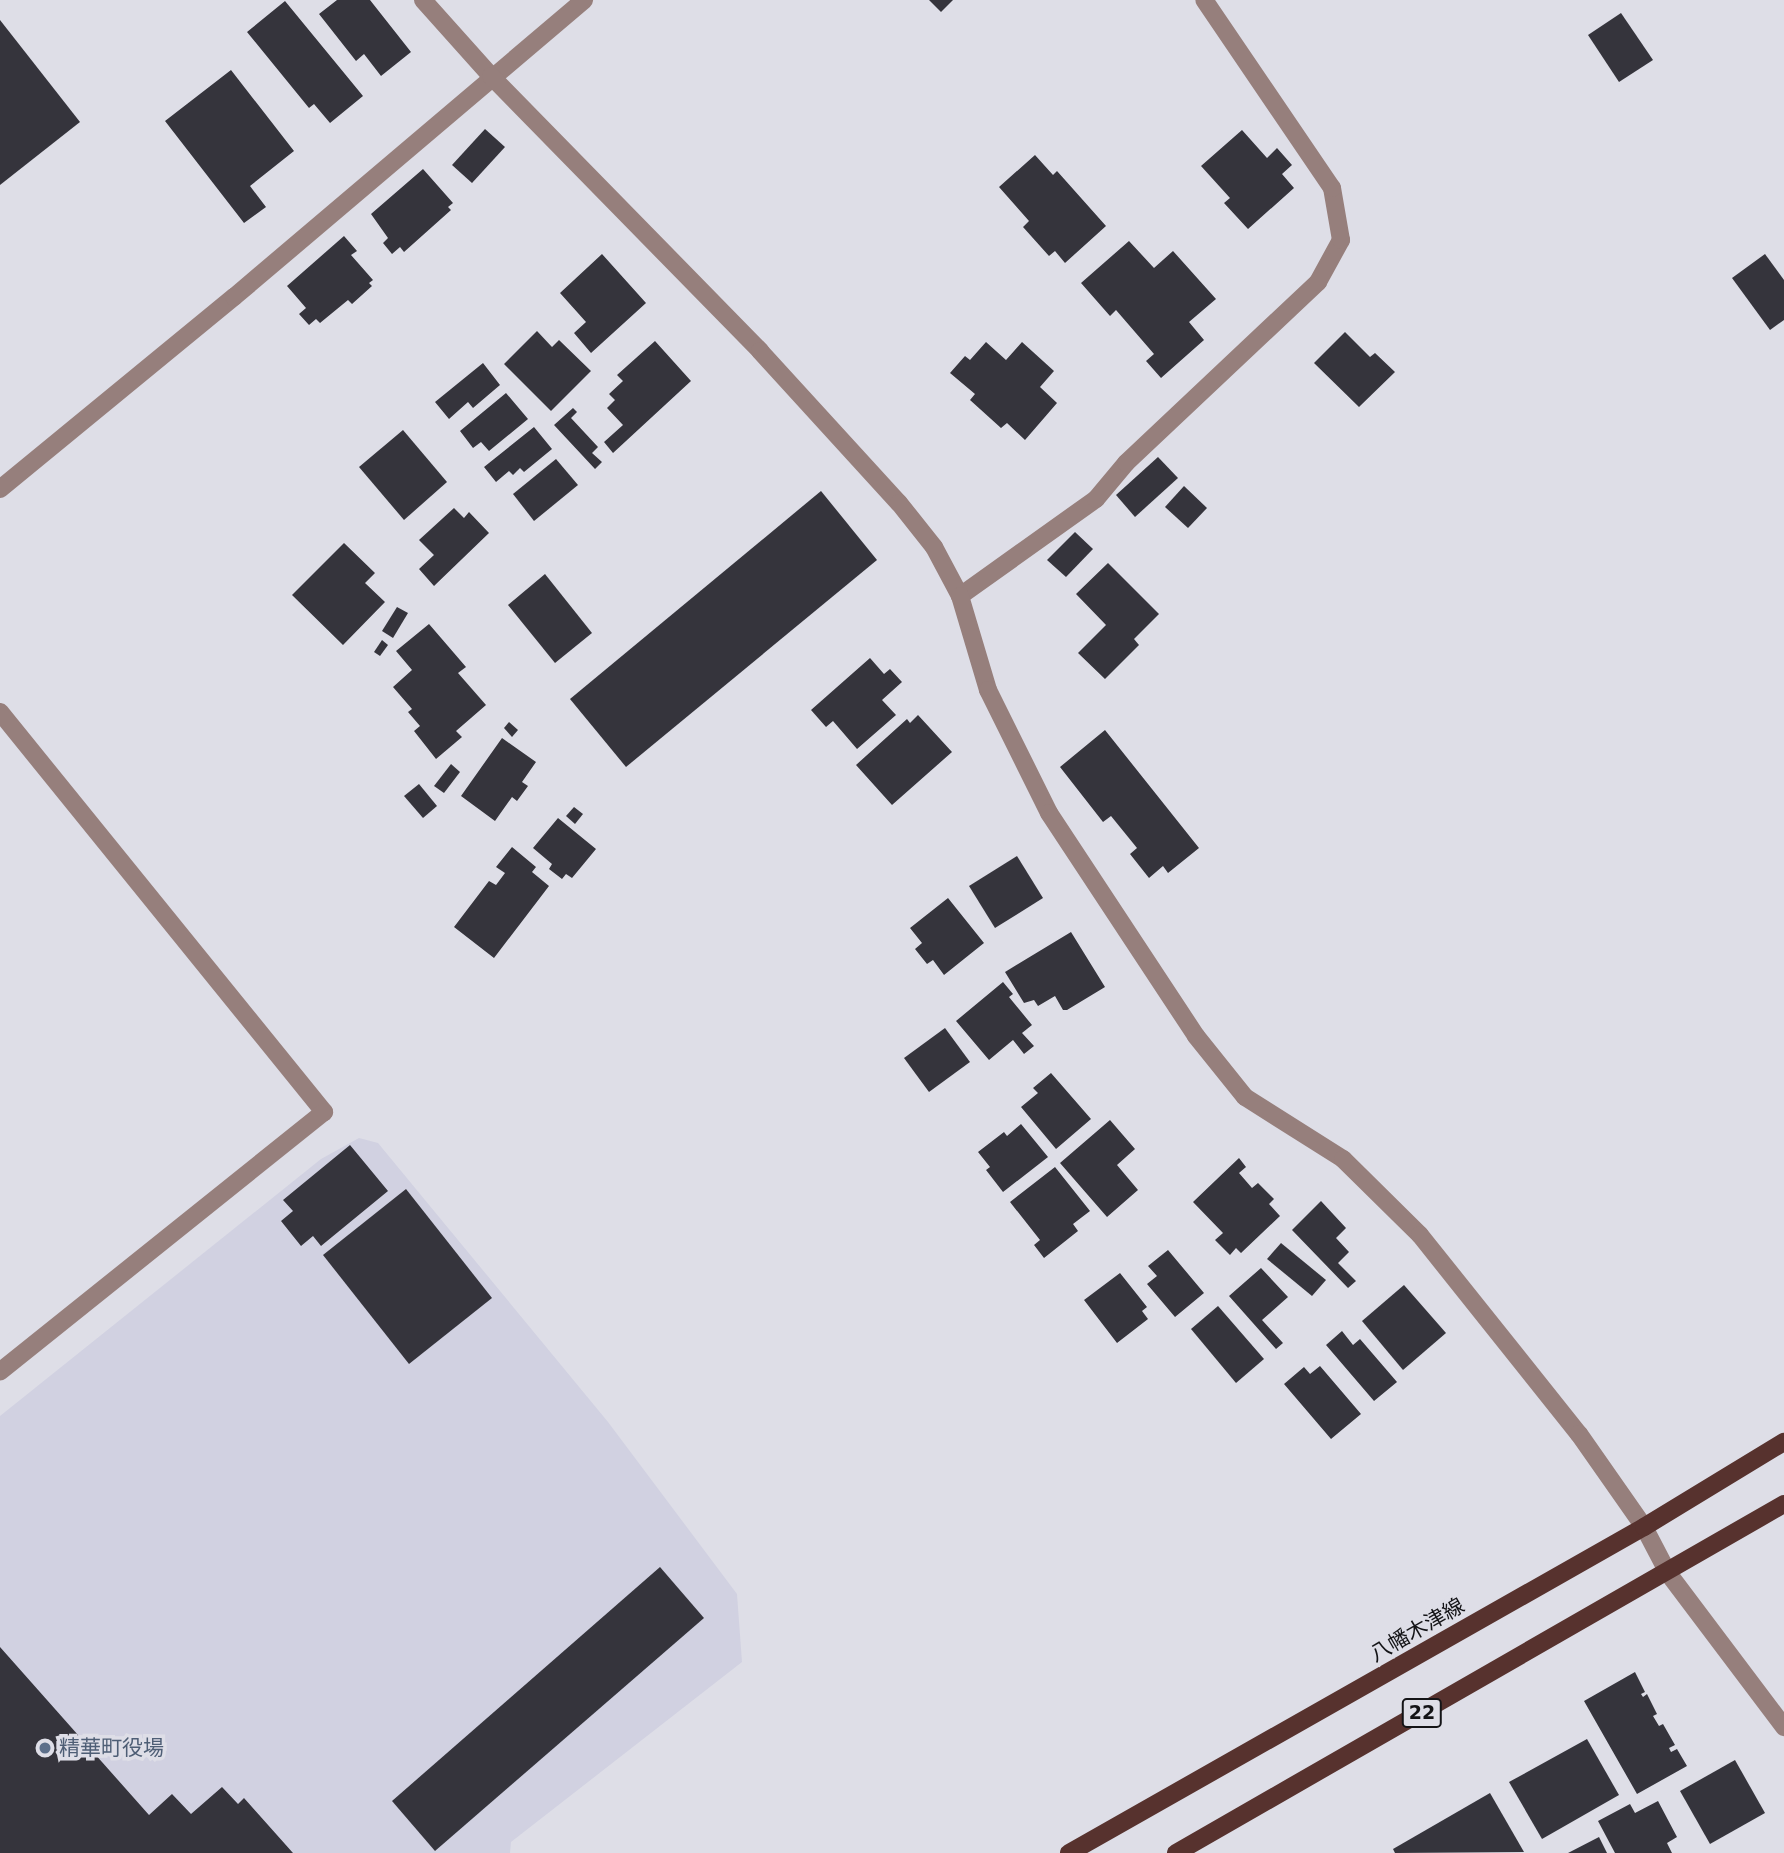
<!DOCTYPE html>
<meta charset="utf-8">
<style>
body{margin:0}
#map{position:relative;width:1784px;height:1853px;overflow:hidden;background:#dedee7;font-family:"DejaVu Sans","Noto Sans JP",sans-serif}
div>[style]{position:absolute}
.built>*{inset:0;background:#d1d1e1}
.building>*{inset:0;background:#35343c}
.minor>*{height:18px;margin:-9px;padding:0 9px;transform-origin:9px;border-radius:9px;background:#967f7c}
.tertiary>*{height:18px;margin:-9px;padding:0 9px;transform-origin:9px;border-radius:9px;background:#967f7c}
.primary>*{height:18px;margin:-9px;padding:0 9px;transform-origin:9px;border-radius:9px;background:#57322e}
.dots>*{width:19px;height:19px;translate:-50% -50%;box-sizing:border-box;border:4px solid #dedee7;border-radius:50%}
span{translate:-50% -50%;white-space:nowrap;text-align:center;line-height:1.15;-webkit-text-stroke:7px #dedee7;paint-order:stroke}
.shield-label span{padding:2px 5px;background:#dedee7;border:2px solid;border-radius:5px;-webkit-text-stroke-width:0}
.shield-label{font-size:19px;color:#141417;font-weight:700}
.street-label{font-size:21px;color:#141417}
.service-label{font-size:21px;color:#4e5e75}
.left{translate:0 -50%;text-align:left}
</style>
<div id="map">
<div class="built">
<i style="clip-path:polygon(359px 1138px,378px 1143px,608px 1422px,737px 1594px,742px 1662px,511px 1842px,510px 1853px,0 1853px,0 1416px,321px 1159px)"></i>
</div>
<div class="building">
<i style="clip-path:polygon(337px 0,370px 0,411px 52px,381px 76px,364px 54px,356px 61px,319px 14px)"></i>
<i style="clip-path:polygon(929px 0,953px 0,941px 12px)"></i>
<i style="clip-path:polygon(285px 1px,363px 96px,330px 123px,314px 104px,309px 108px,247px 32px)"></i>
<i style="clip-path:polygon(1621px 13px,1653px 60px,1619px 82px,1588px 35px)"></i>
<i style="clip-path:polygon(0 20px,80px 122px,0 185px)"></i>
<i style="clip-path:polygon(231px 70px,294px 151px,250px 186px,266px 207px,244px 223px,165px 121px)"></i>
<i style="clip-path:polygon(485px 129px,505px 147px,472px 183px,452px 165px)"></i>
<i style="clip-path:polygon(1242px 130px,1267px 158px,1277px 148px,1292px 165px,1282px 174px,1294px 188px,1248px 229px,1224px 203px,1230px 198px,1201px 166px)"></i>
<i style="clip-path:polygon(1035px 155px,1053px 175px,1057px 171px,1106px 226px,1065px 263px,1055px 251px,1049px 256px,1023px 227px,1029px 221px,999px 187px)"></i>
<i style="clip-path:polygon(423px 169px,453px 203px,448px 207px,451px 210px,404px 252px,400px 247px,392px 254px,383px 243px,388px 238px,371px 214px)"></i>
<i style="clip-path:polygon(344px 236px,357px 251px,351px 255px,373px 280px,369px 283px,372px 286px,352px 304px,348px 300px,320px 323px,316px 319px,309px 325px,299px 314px,306px 308px,287px 286px)"></i>
<i style="clip-path:polygon(1129px 241px,1154px 268px,1173px 251px,1216px 299px,1189px 322px,1204px 340px,1161px 378px,1146px 361px,1154px 354px,1116px 310px,1110px 316px,1081px 283px)"></i>
<i style="clip-path:polygon(602px 254px,646px 303px,591px 353px,574px 333px,586px 322px,560px 293px)"></i>
<i style="clip-path:polygon(1765px 254px,1784px 280px,1784px 320px,1770px 330px,1732px 278px)"></i>
<i style="clip-path:polygon(537px 331px,552px 347px,559px 340px,591px 371px,551px 411px,504px 364px)"></i>
<i style="clip-path:polygon(1345px 332px,1370px 357px,1375px 353px,1395px 372px,1359px 407px,1314px 363px)"></i>
<i style="clip-path:polygon(655px 341px,691px 381px,613px 453px,604px 442px,623px 425px,607px 408px,615px 400px,609px 394px,623px 381px,617px 375px)"></i>
<i style="clip-path:polygon(986px 342px,1006px 360px,1022px 342px,1054px 371px,1040px 387px,1057px 403px,1025px 440px,1007px 423px,1001px 428px,970px 400px,975px 394px,950px 373px,965px 356px,970px 360px)"></i>
<i style="clip-path:polygon(483px 363px,500px 385px,473px 408px,468px 402px,449px 419px,435px 402px)"></i>
<i style="clip-path:polygon(506px 393px,528px 419px,489px 451px,481px 442px,473px 448px,460px 431px)"></i>
<i style="clip-path:polygon(573px 408px,577px 412px,571px 418px,598px 447px,592px 453px,602px 462px,595px 469px,554px 425px)"></i>
<i style="clip-path:polygon(534px 427px,552px 449px,524px 472px,520px 468px,513px 475px,509px 471px,496px 482px,484px 467px)"></i>
<i style="clip-path:polygon(403px 430px,447px 482px,404px 520px,359px 467px)"></i>
<i style="clip-path:polygon(1158px 457px,1178px 478px,1135px 517px,1116px 495px)"></i>
<i style="clip-path:polygon(556px 459px,578px 485px,534px 521px,513px 494px)"></i>
<i style="clip-path:polygon(1184px 486px,1207px 508px,1188px 528px,1165px 507px)"></i>
<i style="clip-path:polygon(821px 491px,877px 560px,626px 767px,570px 699px)"></i>
<i style="clip-path:polygon(454px 508px,464px 518px,469px 512px,489px 533px,434px 586px,419px 569px,434px 555px,419px 540px)"></i>
<i style="clip-path:polygon(1075px 532px,1093px 549px,1066px 577px,1047px 560px)"></i>
<i style="clip-path:polygon(344px 543px,375px 573px,365px 583px,385px 602px,343px 645px,292px 595px)"></i>
<i style="clip-path:polygon(1108px 563px,1159px 614px,1134px 639px,1139px 645px,1105px 679px,1078px 653px,1106px 625px,1076px 594px)"></i>
<i style="clip-path:polygon(545px 574px,592px 633px,555px 663px,508px 605px)"></i>
<i style="clip-path:polygon(397px 607px,408px 613px,393px 638px,382px 631px)"></i>
<i style="clip-path:polygon(429px 624px,466px 667px,458px 673px,486px 705px,456px 731px,462px 737px,436px 759px,414px 731px,420px 726px,408px 712px,412px 709px,393px 687px,412px 670px,396px 651px)"></i>
<i style="clip-path:polygon(382px 640px,388px 645px,380px 656px,374px 652px)"></i>
<i style="clip-path:polygon(870px 658px,884px 674px,890px 669px,902px 682px,882px 700px,896px 715px,857px 749px,833px 721px,826px 727px,811px 710px)"></i>
<i style="clip-path:polygon(918px 715px,952px 752px,892px 805px,856px 765px,907px 719px,910px 723px)"></i>
<i style="clip-path:polygon(509px 722px,518px 730px,512px 737px,504px 728px)"></i>
<i style="clip-path:polygon(1105px 730px,1199px 848px,1168px 873px,1163px 866px,1149px 878px,1130px 854px,1137px 848px,1111px 816px,1103px 822px,1060px 767px)"></i>
<i style="clip-path:polygon(502px 738px,536px 762px,522px 782px,528px 786px,517px 801px,512px 797px,495px 821px,461px 796px)"></i>
<i style="clip-path:polygon(451px 764px,460px 772px,444px 793px,434px 786px)"></i>
<i style="clip-path:polygon(419px 784px,437px 806px,423px 818px,404px 796px)"></i>
<i style="clip-path:polygon(574px 807px,583px 814px,575px 824px,566px 816px)"></i>
<i style="clip-path:polygon(558px 818px,596px 849px,572px 878px,566px 874px,562px 879px,549px 869px,552px 864px,533px 848px)"></i>
<i style="clip-path:polygon(512px 847px,536px 867px,532px 872px,549px 886px,494px 958px,454px 927px,489px 881px,496px 885px,505px 873px,496px 867px)"></i>
<i style="clip-path:polygon(1017px 856px,1043px 898px,995px 928px,969px 886px)"></i>
<i style="clip-path:polygon(948px 898px,984px 943px,944px 975px,933px 960px,927px 964px,915px 949px,922px 943px,910px 928px)"></i>
<i style="clip-path:polygon(1071px 932px,1105px 987px,1067px 1010px,1063px 1010px,1055px 996px,1038px 1006px,1034px 1000px,1024px 1003px,1005px 972px)"></i>
<i style="clip-path:polygon(1003px 982px,1013px 994px,1009px 997px,1032px 1025px,1022px 1033px,1034px 1046px,1024px 1054px,1013px 1040px,989px 1060px,956px 1021px)"></i>
<i style="clip-path:polygon(945px 1028px,970px 1062px,929px 1092px,904px 1058px)"></i>
<i style="clip-path:polygon(1051px 1073px,1091px 1119px,1056px 1149px,1021px 1107px,1038px 1093px,1033px 1088px)"></i>
<i style="clip-path:polygon(1110px 1120px,1135px 1149px,1117px 1165px,1138px 1190px,1107px 1217px,1060px 1163px)"></i>
<i style="clip-path:polygon(1021px 1124px,1048px 1157px,1003px 1192px,986px 1170px,990px 1167px,978px 1152px,1004px 1132px,1007px 1136px)"></i>
<i style="clip-path:polygon(350px 1145px,388px 1191px,321px 1246px,313px 1236px,301px 1246px,281px 1221px,293px 1211px,283px 1200px)"></i>
<i style="clip-path:polygon(1239px 1158px,1246px 1167px,1239px 1173px,1252px 1188px,1258px 1183px,1274px 1199px,1269px 1204px,1280px 1216px,1241px 1253px,1236px 1248px,1230px 1255px,1215px 1240px,1223px 1233px,1193px 1202px)"></i>
<i style="clip-path:polygon(1055px 1167px,1090px 1211px,1073px 1224px,1078px 1231px,1044px 1258px,1034px 1245px,1040px 1240px,1010px 1202px)"></i>
<i style="clip-path:polygon(406px 1189px,492px 1298px,409px 1364px,323px 1255px)"></i>
<i style="clip-path:polygon(1321px 1201px,1346px 1228px,1336px 1238px,1349px 1252px,1338px 1263px,1356px 1281px,1348px 1288px,1292px 1230px)"></i>
<i style="clip-path:polygon(1281px 1243px,1326px 1280px,1312px 1296px,1267px 1259px)"></i>
<i style="clip-path:polygon(1168px 1250px,1204px 1293px,1175px 1317px,1147px 1284px,1157px 1276px,1148px 1266px)"></i>
<i style="clip-path:polygon(1261px 1268px,1288px 1297px,1262px 1320px,1283px 1343px,1276px 1349px,1229px 1296px)"></i>
<i style="clip-path:polygon(1120px 1273px,1147px 1307px,1142px 1311px,1148px 1319px,1117px 1343px,1084px 1300px)"></i>
<i style="clip-path:polygon(1404px 1285px,1446px 1333px,1403px 1370px,1362px 1321px)"></i>
<i style="clip-path:polygon(1218px 1306px,1264px 1359px,1236px 1383px,1191px 1329px)"></i>
<i style="clip-path:polygon(1342px 1331px,1353px 1345px,1360px 1339px,1397px 1382px,1374px 1401px,1326px 1345px)"></i>
<i style="clip-path:polygon(1320px 1366px,1361px 1414px,1331px 1439px,1284px 1384px,1304px 1367px,1310px 1374px)"></i>
<i style="clip-path:polygon(660px 1567px,704px 1618px,435px 1851px,392px 1801px)"></i>
<i style="clip-path:polygon(0 1647px,149px 1815px,172px 1794px,191px 1814px,222px 1787px,238px 1804px,244px 1798px,293px 1853px,0 1853px)"></i>
<i style="clip-path:polygon(1635px 1672px,1645px 1692px,1641px 1694px,1643px 1697px,1647px 1694px,1657px 1714px,1653px 1716px,1659px 1726px,1663px 1724px,1675px 1745px,1669px 1748px,1671px 1752px,1677px 1749px,1687px 1766px,1637px 1794px,1584px 1701px)"></i>
<i style="clip-path:polygon(1587px 1739px,1619px 1795px,1542px 1839px,1509px 1782px)"></i>
<i style="clip-path:polygon(1735px 1760px,1765px 1813px,1710px 1844px,1680px 1791px)"></i>
<i style="clip-path:polygon(1490px 1793px,1524px 1852px,1395px 1853px,1393px 1849px)"></i>
<i style="clip-path:polygon(1658px 1801px,1677px 1837px,1667px 1843px,1672px 1853px,1615px 1853px,1598px 1821px,1630px 1804px,1635px 1813px)"></i>
<i style="clip-path:polygon(1599px 1837px,1607px 1853px,1568px 1853px)"></i>
</div>
<div class="minor">
<i style="left:0;top:489px;width:303px;rotate:-39.4deg"></i>
<i style="left:234px;top:297px;width:459px;rotate:-40.3deg"></i>
<i style="left:960px;top:596px;width:167px;rotate:-35.5deg"></i>
<i style="left:1096px;top:499px;width:47px;rotate:-50.2deg"></i>
<i style="left:1126px;top:463px;width:264px;rotate:-43.3deg"></i>
<i style="left:1318px;top:282px;width:48px;rotate:-61.3deg"></i>
<i style="left:1341px;top:240px;width:53px;rotate:-99.8deg"></i>
<i style="left:1332px;top:188px;width:227px;rotate:-124.2deg"></i>
</div>
<div class="tertiary">
<i style="left:423px;top:0;width:102px;rotate:48.2deg"></i>
<i style="left:491px;top:76px;width:385px;rotate:45.6deg"></i>
<i style="left:760px;top:351px;width:206px;rotate:47.6deg"></i>
<i style="left:899px;top:503px;width:56px;rotate:51.5deg"></i>
<i style="left:934px;top:547px;width:55px;rotate:62deg"></i>
<i style="left:960px;top:596px;width:98px;rotate:73.4deg"></i>
<i style="left:988px;top:690px;width:137px;rotate:63.6deg"></i>
<i style="left:1049px;top:813px;width:267px;rotate:56.6deg"></i>
<i style="left:1196px;top:1036px;width:78px;rotate:51.2deg"></i>
<i style="left:1245px;top:1097px;width:116px;rotate:32.3deg"></i>
<i style="left:1343px;top:1159px;width:108px;rotate:44.6deg"></i>
<i style="left:1420px;top:1235px;width:255px;rotate:51.4deg"></i>
<i style="left:1579px;top:1434px;width:113px;rotate:55deg"></i>
<i style="left:1644px;top:1527px;width:52px;rotate:62.4deg"></i>
<i style="left:1668px;top:1573px;width:193px;rotate:53deg"></i>
<i style="left:0;top:712px;width:515px;rotate:50.99deg"></i>
<i style="left:324px;top:1112px;width:415px;rotate:141.3deg"></i>
</div>
<div class="primary">
<i style="left:1069px;top:1853px;width:661px;rotate:-29.55deg"></i>
<i style="left:1644px;top:1527px;width:164px;rotate:-31.3deg"></i>
<i style="left:1176px;top:1853px;width:701px;rotate:-29.86deg"></i>
</div>
<div class="dots">
<i style="left:45px;top:1748px;background:#5c6f8a"></i>
</div>
<div class="shield-label">
<span style="left:1422px;top:1713px">22</span>
</div>
<div class="street-label">
<span style="left:1417px;top:1630px;rotate:-30deg">八幡木津線</span>
</div>
<div class="service-label">
<span class="left" style="left:59px;top:1748px">精華町役場</span>
</div>
</div>
